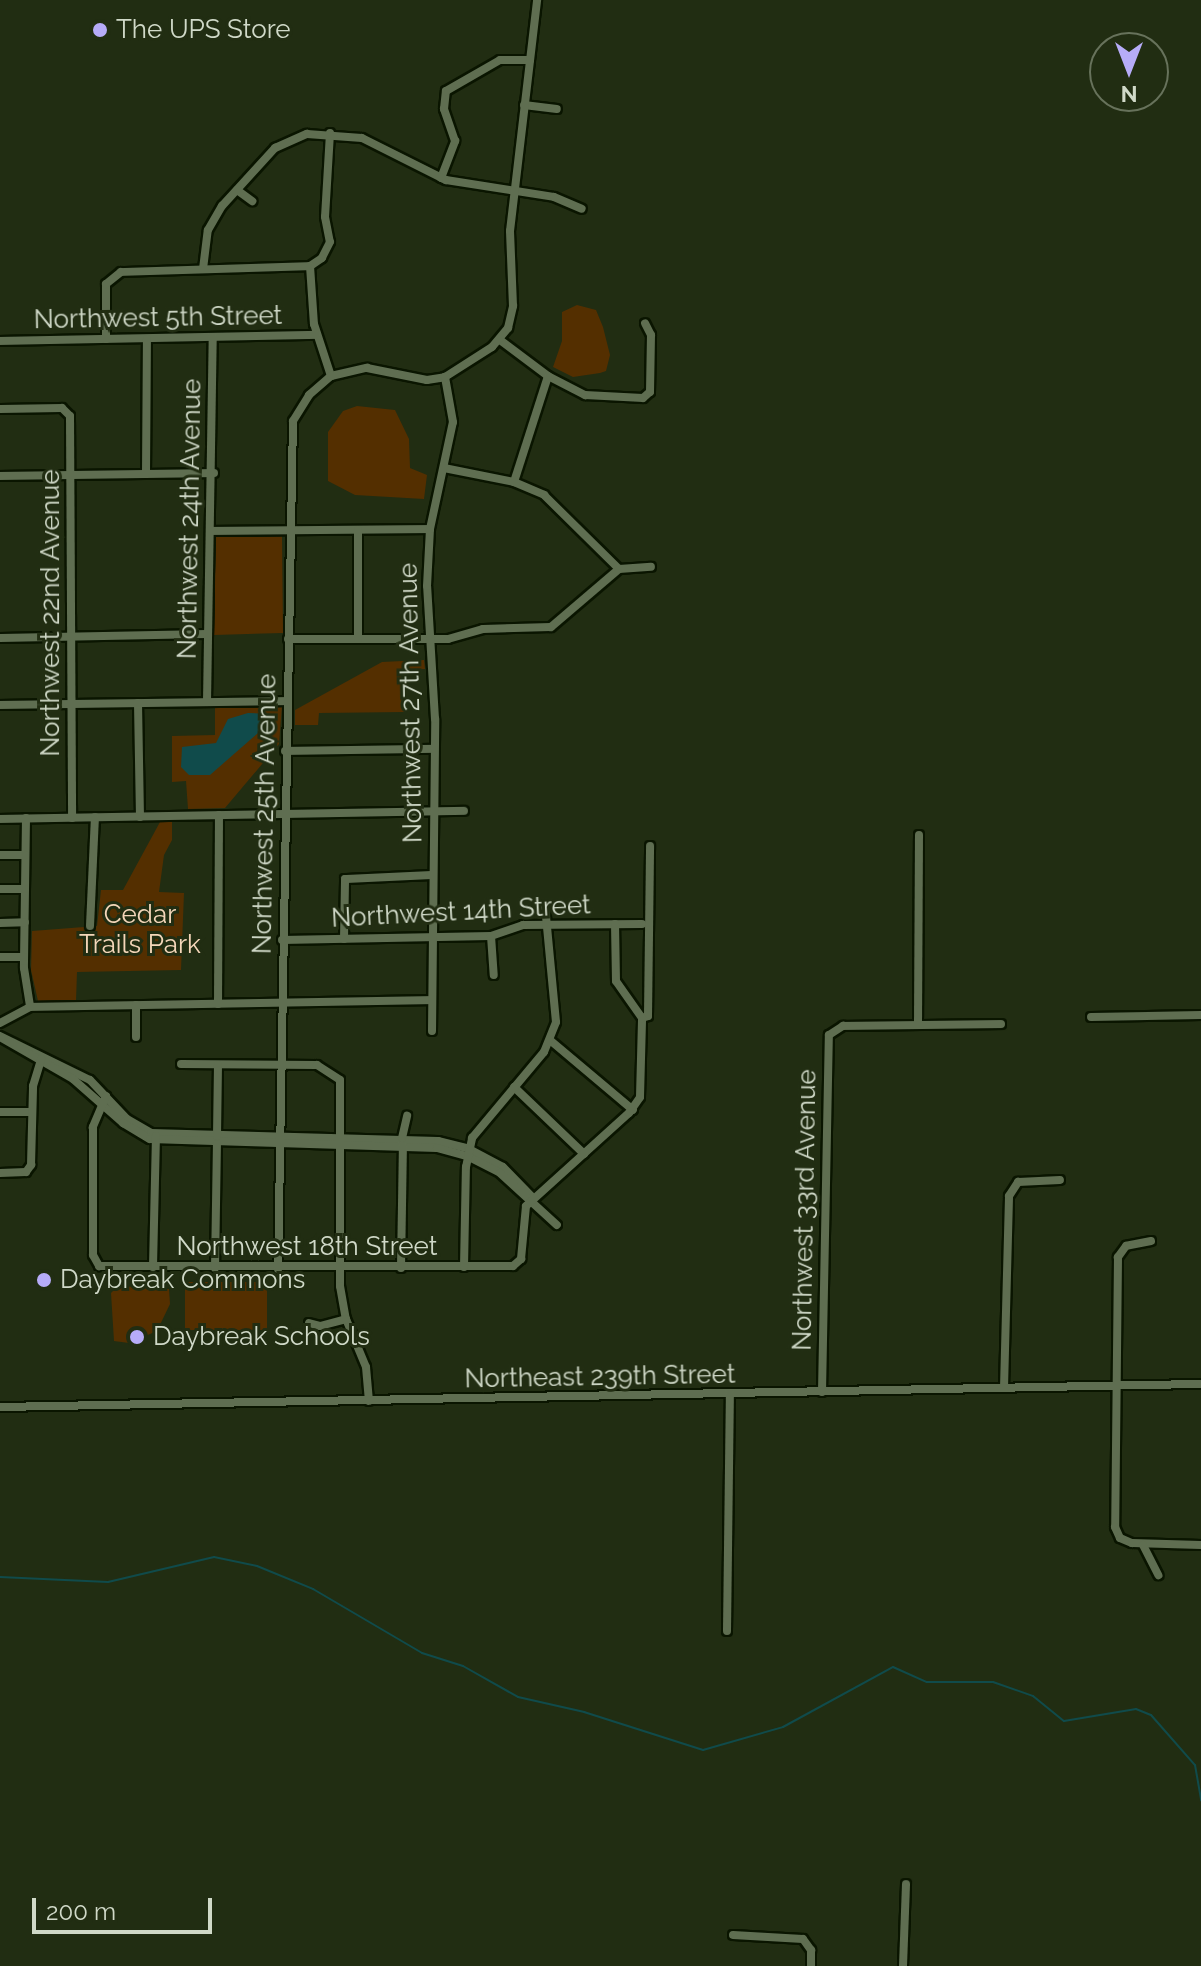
<!DOCTYPE html>
<style>
body{margin:0}
#map{position:relative;width:1201px;height:1966px;overflow:hidden;background:#212d12;font-family:Raleway,sans-serif}
div>[style]{position:absolute}
.green>*{inset:0;background:#542f00}
.water>*{inset:0;background:#104b4b}
.stream>*{height:2px;margin:-1px;padding:0 1px;transform-origin:1px;border-radius:1px;background:#104b4b}
.roads{filter:drop-shadow(2px 0 #0a1500) drop-shadow(-2px 0 #0a1500) drop-shadow(0 2px #0a1500) drop-shadow(0 -2px #0a1500)}
.minor>*{height:8px;margin:-4px;padding:0 4px;transform-origin:4px;border-radius:4px;background:#5f6e51}
.dots>*{width:22px;height:22px;translate:-50% -50%;box-sizing:border-box;border:4px solid #212d12;border-radius:50%}
span{translate:-50% -50%;white-space:nowrap;text-align:center;line-height:1.15;-webkit-text-stroke:6px #212d12;paint-order:stroke}
.poi-label{font-size:26px;color:#d0d9c8}
.left{translate:0 -50%;text-align:left}
.street-label{font-size:26px;color:#d0d9c8}
.park-label{font-size:26px;color:#f4d6b9}
.north{position:absolute;left:1089px;top:32px;width:80px;height:80px;box-sizing:border-box;background:#212d12;border:2px solid #67725b;border-radius:50%;rotate:180deg;font-size:22px;font-weight:700;line-height:32px;text-align:center;color:#d0d9c8}
.north::after{content:'';display:block;margin:auto;width:28px;height:36px;background:#b6acf8;clip-path:polygon(50% 0,100% 100%,50% 72%,0 100%)}
.scale{position:absolute;left:32px;top:1898px;width:180px;height:36px;box-sizing:border-box;border:4px solid #d0d9c8;border-top:0;padding-left:10px;font-size:24px;line-height:28px;white-space:nowrap;color:#d0d9c8;-webkit-text-stroke:6px #212d12;paint-order:stroke}
</style>
<div id="map">
<div class="green">
<i style="clip-path:polygon(577px 305px,596px 310px,603px 327px,610px 355px,606px 371px,600px 373px,573px 377px,553px 367px,562px 341px,562px 312px)"></i>
<i style="clip-path:polygon(357px 406px,395px 410px,409px 439px,410px 468px,427px 475px,424px 499px,355px 495px,328px 481px,328px 432px,343px 411px)"></i>
<i style="clip-path:polygon(282px 536px,283px 633px,214px 635px,216px 537px)"></i>
<i style="clip-path:polygon(424px 660px,425px 669px,400px 670px,405px 712px,319px 713px,318px 725px,295px 725px,295px 710px,382px 662px)"></i>
<i style="clip-path:polygon(282px 706px,279px 744px,225px 808px,188px 809px,186px 781px,172px 782px,172px 736px,215px 735px,215px 708px)"></i>
<i style="clip-path:polygon(160px 822px,172px 822px,172px 840px,164px 855px,159px 892px,184px 893px,181px 970px,77px 972px,76px 1001px,38px 1001px,31px 970px,32px 931px,97px 926px,101px 890px,123px 890px)"></i>
<i style="clip-path:polygon(185px 1282px,267px 1282px,267px 1330px,185px 1330px)"></i>
<i style="clip-path:polygon(118px 1286px,169px 1289px,170px 1304px,157px 1331px,129px 1343px,114px 1341px,111px 1293px)"></i>
</div>
<div class="water">
<i style="clip-path:polygon(248px 713px,271px 714px,274px 719px,210px 775px,189px 775px,181px 767px,182px 747px,216px 743px,228px 719px)"></i>
</div>
<div class="stream">
<i style="left:0;top:1577px;width:108px;rotate:2.7deg"></i>
<i style="left:108px;top:1582px;width:109px;rotate:-13.3deg"></i>
<i style="left:214px;top:1557px;width:44px;rotate:11.8deg"></i>
<i style="left:257px;top:1566px;width:61px;rotate:22.3deg"></i>
<i style="left:313px;top:1589px;width:126px;rotate:30.4deg"></i>
<i style="left:422px;top:1653px;width:43px;rotate:17.6deg"></i>
<i style="left:463px;top:1666px;width:63px;rotate:29.4deg"></i>
<i style="left:518px;top:1697px;width:68px;rotate:12.8deg"></i>
<i style="left:584px;top:1712px;width:125px;rotate:17.7deg"></i>
<i style="left:703px;top:1750px;width:83px;rotate:-16deg"></i>
<i style="left:783px;top:1727px;width:125px;rotate:-28.6deg"></i>
<i style="left:893px;top:1667px;width:37px;rotate:24deg"></i>
<i style="left:927px;top:1682px;width:66px"></i>
<i style="left:993px;top:1682px;width:42px;rotate:19.3deg"></i>
<i style="left:1033px;top:1696px;width:40px;rotate:39deg"></i>
<i style="left:1064px;top:1721px;width:73px;rotate:-9.5deg"></i>
<i style="left:1136px;top:1709px;width:16px;rotate:22deg"></i>
<i style="left:1151px;top:1715px;width:67px;rotate:48.7deg"></i>
<i style="left:1195px;top:1765px;width:36px;rotate:80deg"></i>
</div>
<div class="roads">
<div class="minor">
<i style="left:524px;top:105px;width:33px;rotate:7deg"></i>
<i style="left:330px;top:133px;width:84px;rotate:93.4deg"></i>
<i style="left:325px;top:217px;width:25px;rotate:79deg"></i>
<i style="left:330px;top:242px;width:18px;rotate:117deg"></i>
<i style="left:322px;top:258px;width:14px;rotate:146deg"></i>
<i style="left:310px;top:266px;width:58px;rotate:86.1deg"></i>
<i style="left:314px;top:324px;width:55px;rotate:71.9deg"></i>
<i style="left:441px;top:178px;width:40px;rotate:-69deg"></i>
<i style="left:455px;top:141px;width:34px;rotate:-109deg"></i>
<i style="left:444px;top:109px;width:18px;rotate:-84deg"></i>
<i style="left:446px;top:91px;width:62px;rotate:-29.9deg"></i>
<i style="left:500px;top:60px;width:30px"></i>
<i style="left:237px;top:190px;width:19px;rotate:36deg"></i>
<i style="left:203px;top:269px;width:39px;rotate:-83deg"></i>
<i style="left:208px;top:230px;width:28px;rotate:-60deg"></i>
<i style="left:222px;top:206px;width:79px;rotate:-47.6deg"></i>
<i style="left:275px;top:148px;width:35px;rotate:-24deg"></i>
<i style="left:307px;top:134px;width:55px;rotate:4.2deg"></i>
<i style="left:362px;top:138px;width:94px;rotate:26.6deg"></i>
<i style="left:446px;top:180px;width:109px;rotate:8.9deg"></i>
<i style="left:554px;top:197px;width:30px;rotate:23deg"></i>
<i style="left:106px;top:339px;width:55px;rotate:-90deg"></i>
<i style="left:106px;top:284px;width:19px;rotate:-39deg"></i>
<i style="left:121px;top:272px;width:189px;rotate:-1.8deg"></i>
<i style="left:500px;top:340px;width:60px;rotate:36.9deg"></i>
<i style="left:548px;top:376px;width:42px;rotate:27.2deg"></i>
<i style="left:585px;top:395px;width:58px;rotate:3deg"></i>
<i style="left:643px;top:398px;width:9px;rotate:-41deg"></i>
<i style="left:650px;top:392px;width:57px;rotate:-89deg"></i>
<i style="left:651px;top:335px;width:13px;rotate:-117deg"></i>
<i style="left:0;top:341px;width:317px;rotate:-1.1deg"></i>
<i style="left:0;top:409px;width:62px;rotate:-0.9deg"></i>
<i style="left:62px;top:408px;width:11px;rotate:45deg"></i>
<i style="left:70px;top:416px;width:402px;rotate:89.7deg"></i>
<i style="left:444px;top:468px;width:71px;rotate:11.3deg"></i>
<i style="left:514px;top:482px;width:33px;rotate:23deg"></i>
<i style="left:544px;top:495px;width:105px;rotate:44.6deg"></i>
<i style="left:146px;top:474px;width:135px;rotate:-89.6deg"></i>
<i style="left:0;top:476px;width:214px;rotate:-0.8deg"></i>
<i style="left:514px;top:482px;width:111px;rotate:-72.2deg"></i>
<i style="left:210px;top:531px;width:220px;rotate:-0.5deg"></i>
<i style="left:619px;top:569px;width:32px;rotate:-4deg"></i>
<i style="left:0;top:638px;width:207px;rotate:-1.1deg"></i>
<i style="left:288px;top:639px;width:160px"></i>
<i style="left:448px;top:639px;width:36px;rotate:-16deg"></i>
<i style="left:483px;top:629px;width:68px;rotate:-1.7deg"></i>
<i style="left:551px;top:627px;width:89px;rotate:-40.5deg"></i>
<i style="left:358px;top:639px;width:109px;rotate:-90deg"></i>
<i style="left:207px;top:702px;width:365px;rotate:-89.1deg"></i>
<i style="left:138px;top:703px;width:114px;rotate:89deg"></i>
<i style="left:0;top:705px;width:288px;rotate:-0.8deg"></i>
<i style="left:285px;top:751px;width:149px;rotate:-0.8deg"></i>
<i style="left:26px;top:818px;width:150px;rotate:90.8deg"></i>
<i style="left:24px;top:968px;width:39px;rotate:81deg"></i>
<i style="left:0;top:819px;width:464px;rotate:-1deg"></i>
<i style="left:0;top:855px;width:25px"></i>
<i style="left:0;top:889px;width:25px"></i>
<i style="left:0;top:923px;width:25px;rotate:-2deg"></i>
<i style="left:90px;top:926px;width:109px;rotate:-87.4deg"></i>
<i style="left:491px;top:936px;width:39px;rotate:86deg"></i>
<i style="left:344px;top:939px;width:60px;rotate:-89deg"></i>
<i style="left:345px;top:879px;width:88px;rotate:-2.6deg"></i>
<i style="left:282px;top:940px;width:209px;rotate:-1.1deg"></i>
<i style="left:491px;top:936px;width:34px;rotate:-19deg"></i>
<i style="left:523px;top:925px;width:119px;rotate:-0.5deg"></i>
<i style="left:0;top:957px;width:24px"></i>
<i style="left:218px;top:1004px;width:189px;rotate:-89.7deg"></i>
<i style="left:1091px;top:1017px;width:110px;rotate:-1deg"></i>
<i style="left:642px;top:1018px;width:6px;rotate:-18deg"></i>
<i style="left:648px;top:1016px;width:170px;rotate:-89.3deg"></i>
<i style="left:0;top:1023px;width:34px;rotate:-28deg"></i>
<i style="left:30px;top:1007px;width:402px;rotate:-1deg"></i>
<i style="left:918px;top:1024px;width:189px;rotate:-89.7deg"></i>
<i style="left:432px;top:1031px;width:312px;rotate:-89.4deg"></i>
<i style="left:435px;top:719px;width:133px;rotate:-93.4deg"></i>
<i style="left:427px;top:586px;width:57px;rotate:-87deg"></i>
<i style="left:430px;top:529px;width:109px;rotate:-77.9deg"></i>
<i style="left:453px;top:422px;width:46px;rotate:-100.1deg"></i>
<i style="left:0;top:1036px;width:100px;rotate:26.1deg"></i>
<i style="left:90px;top:1080px;width:54px;rotate:46.5deg"></i>
<i style="left:127px;top:1119px;width:28px;rotate:30deg"></i>
<i style="left:151px;top:1133px;width:287px;rotate:1.6deg"></i>
<i style="left:438px;top:1141px;width:32px;rotate:14deg"></i>
<i style="left:469px;top:1149px;width:38px;rotate:28deg"></i>
<i style="left:503px;top:1167px;width:43px;rotate:45.9deg"></i>
<i style="left:0;top:1037px;width:84px;rotate:29.9deg"></i>
<i style="left:73px;top:1079px;width:67px;rotate:41.3deg"></i>
<i style="left:123px;top:1123px;width:31px;rotate:31deg"></i>
<i style="left:150px;top:1139px;width:287px;rotate:1.8deg"></i>
<i style="left:437px;top:1148px;width:31px;rotate:15deg"></i>
<i style="left:467px;top:1156px;width:37px;rotate:27deg"></i>
<i style="left:500px;top:1173px;width:77px;rotate:42.4deg"></i>
<i style="left:136px;top:1037px;width:32px;rotate:-90deg"></i>
<i style="left:551px;top:1041px;width:107px;rotate:40.1deg"></i>
<i style="left:181px;top:1064px;width:136px;rotate:0.4deg"></i>
<i style="left:317px;top:1065px;width:27px;rotate:33deg"></i>
<i style="left:340px;top:1080px;width:206px;rotate:90deg"></i>
<i style="left:340px;top:1286px;width:34px;rotate:80deg"></i>
<i style="left:346px;top:1319px;width:52px;rotate:67.4deg"></i>
<i style="left:366px;top:1367px;width:34px;rotate:85deg"></i>
<i style="left:514px;top:1087px;width:97px;rotate:43.7deg"></i>
<i style="left:106px;top:1096px;width:34px;rotate:113deg"></i>
<i style="left:93px;top:1127px;width:128px;rotate:90deg"></i>
<i style="left:93px;top:1255px;width:13px;rotate:61deg"></i>
<i style="left:99px;top:1266px;width:414px"></i>
<i style="left:513px;top:1266px;width:11px;rotate:-41deg"></i>
<i style="left:521px;top:1259px;width:53px;rotate:-84.6deg"></i>
<i style="left:526px;top:1206px;width:139px;rotate:-42.1deg"></i>
<i style="left:629px;top:1113px;width:19px;rotate:-55deg"></i>
<i style="left:640px;top:1097px;width:79px;rotate:-88.5deg"></i>
<i style="left:642px;top:1018px;width:45px;rotate:-125.1deg"></i>
<i style="left:616px;top:981px;width:57px;rotate:-91deg"></i>
<i style="left:0;top:1112px;width:32px"></i>
<i style="left:217px;top:1136px;width:71px;rotate:-89.2deg"></i>
<i style="left:402px;top:1138px;width:23px;rotate:-77deg"></i>
<i style="left:0;top:1173px;width:26px;rotate:-2deg"></i>
<i style="left:26px;top:1172px;width:9px;rotate:-54deg"></i>
<i style="left:31px;top:1165px;width:79px;rotate:-88.5deg"></i>
<i style="left:33px;top:1086px;width:28px;rotate:-73deg"></i>
<i style="left:1151px;top:1241px;width:25px;rotate:169deg"></i>
<i style="left:1126px;top:1246px;width:14px;rotate:126deg"></i>
<i style="left:1118px;top:1257px;width:270px;rotate:90.6deg"></i>
<i style="left:1115px;top:1527px;width:12px;rotate:66deg"></i>
<i style="left:1120px;top:1538px;width:13px;rotate:23deg"></i>
<i style="left:1132px;top:1543px;width:69px;rotate:1.7deg"></i>
<i style="left:153px;top:1267px;width:131px;rotate:-88.7deg"></i>
<i style="left:464px;top:1267px;width:100px;rotate:-88.9deg"></i>
<i style="left:466px;top:1167px;width:30px;rotate:-78deg"></i>
<i style="left:472px;top:1138px;width:112px;rotate:-50.1deg"></i>
<i style="left:544px;top:1052px;width:32px;rotate:-68deg"></i>
<i style="left:556px;top:1022px;width:117px;rotate:-95.4deg"></i>
<i style="left:215px;top:1268px;width:124px;rotate:-89.1deg"></i>
<i style="left:401px;top:1268px;width:122px;rotate:-89.1deg"></i>
<i style="left:278px;top:1269px;width:848px;rotate:-88.99deg"></i>
<i style="left:293px;top:421px;width:31px;rotate:-58deg"></i>
<i style="left:309px;top:395px;width:29px;rotate:-41deg"></i>
<i style="left:331px;top:376px;width:37px;rotate:-13deg"></i>
<i style="left:367px;top:368px;width:61px;rotate:11.3deg"></i>
<i style="left:427px;top:380px;width:18px;rotate:-9deg"></i>
<i style="left:445px;top:377px;width:56px;rotate:-32.6deg"></i>
<i style="left:492px;top:347px;width:25px;rotate:-50deg"></i>
<i style="left:508px;top:328px;width:23px;rotate:-77deg"></i>
<i style="left:513px;top:306px;width:75px;rotate:-92.3deg"></i>
<i style="left:510px;top:231px;width:233px;rotate:-83.3deg"></i>
<i style="left:309px;top:1323px;width:11px;rotate:15deg"></i>
<i style="left:320px;top:1326px;width:27px;rotate:-15deg"></i>
<i style="left:1004px;top:1388px;width:192px;rotate:-88.5deg"></i>
<i style="left:1009px;top:1196px;width:17px;rotate:-57deg"></i>
<i style="left:1018px;top:1182px;width:42px;rotate:-2.7deg"></i>
<i style="left:822px;top:1392px;width:357px;rotate:-88.9deg"></i>
<i style="left:829px;top:1035px;width:17px;rotate:-33deg"></i>
<i style="left:843px;top:1026px;width:158px;rotate:-0.7deg"></i>
<i style="left:0;top:1407px;width:1201px;rotate:-1.1deg"></i>
<i style="left:1143px;top:1545px;width:34px;rotate:63deg"></i>
<i style="left:727px;top:1631px;width:237px;rotate:-89.3deg"></i>
<i style="left:733px;top:1935px;width:70px;rotate:3.3deg"></i>
<i style="left:803px;top:1939px;width:14px;rotate:54deg"></i>
<i style="left:811px;top:1950px;width:16px;rotate:90deg"></i>
<i style="left:903px;top:1966px;width:82px;rotate:-87.9deg"></i>
</div>
</div>
<div class="dots">
<i style="left:100px;top:30px;background:#b6acf8"></i>
<i style="left:44px;top:1280px;background:#b6acf8"></i>
<i style="left:137px;top:1337px;background:#b6acf8"></i>
</div>
<div class="poi-label">
<span class="left" style="left:116px;top:30px">The UPS Store</span>
<span class="left" style="left:60px;top:1280px">Daybreak Commons</span>
<span class="left" style="left:153px;top:1337px">Daybreak Schools</span>
</div>
<div class="street-label">
<span style="left:158px;top:318px;rotate:-1deg">Northwest 5th Street</span>
<span style="left:190px;top:519px;rotate:-89deg">Northwest 24th Avenue</span>
<span style="left:51px;top:613px;rotate:-90deg">Northwest 22nd Avenue</span>
<span style="left:411px;top:703px;rotate:-91deg">Northwest 27th Avenue</span>
<span style="left:265px;top:814px;rotate:-89deg">Northwest 25th Avenue</span>
<span style="left:461px;top:912px;rotate:-3deg">Northwest 14th Street</span>
<span style="left:805px;top:1210px;rotate:-89deg">Northwest 33rd Avenue</span>
<span style="left:307px;top:1247px">Northwest 18th Street</span>
<span style="left:600px;top:1377px;rotate:-1deg">Northeast 239th Street</span>
</div>
<div class="park-label">
<span style="left:140px;top:930px">Cedar<br>Trails Park</span>
</div>
<div class="north">N</div>
<div class="scale">200 m</div>
</div>
